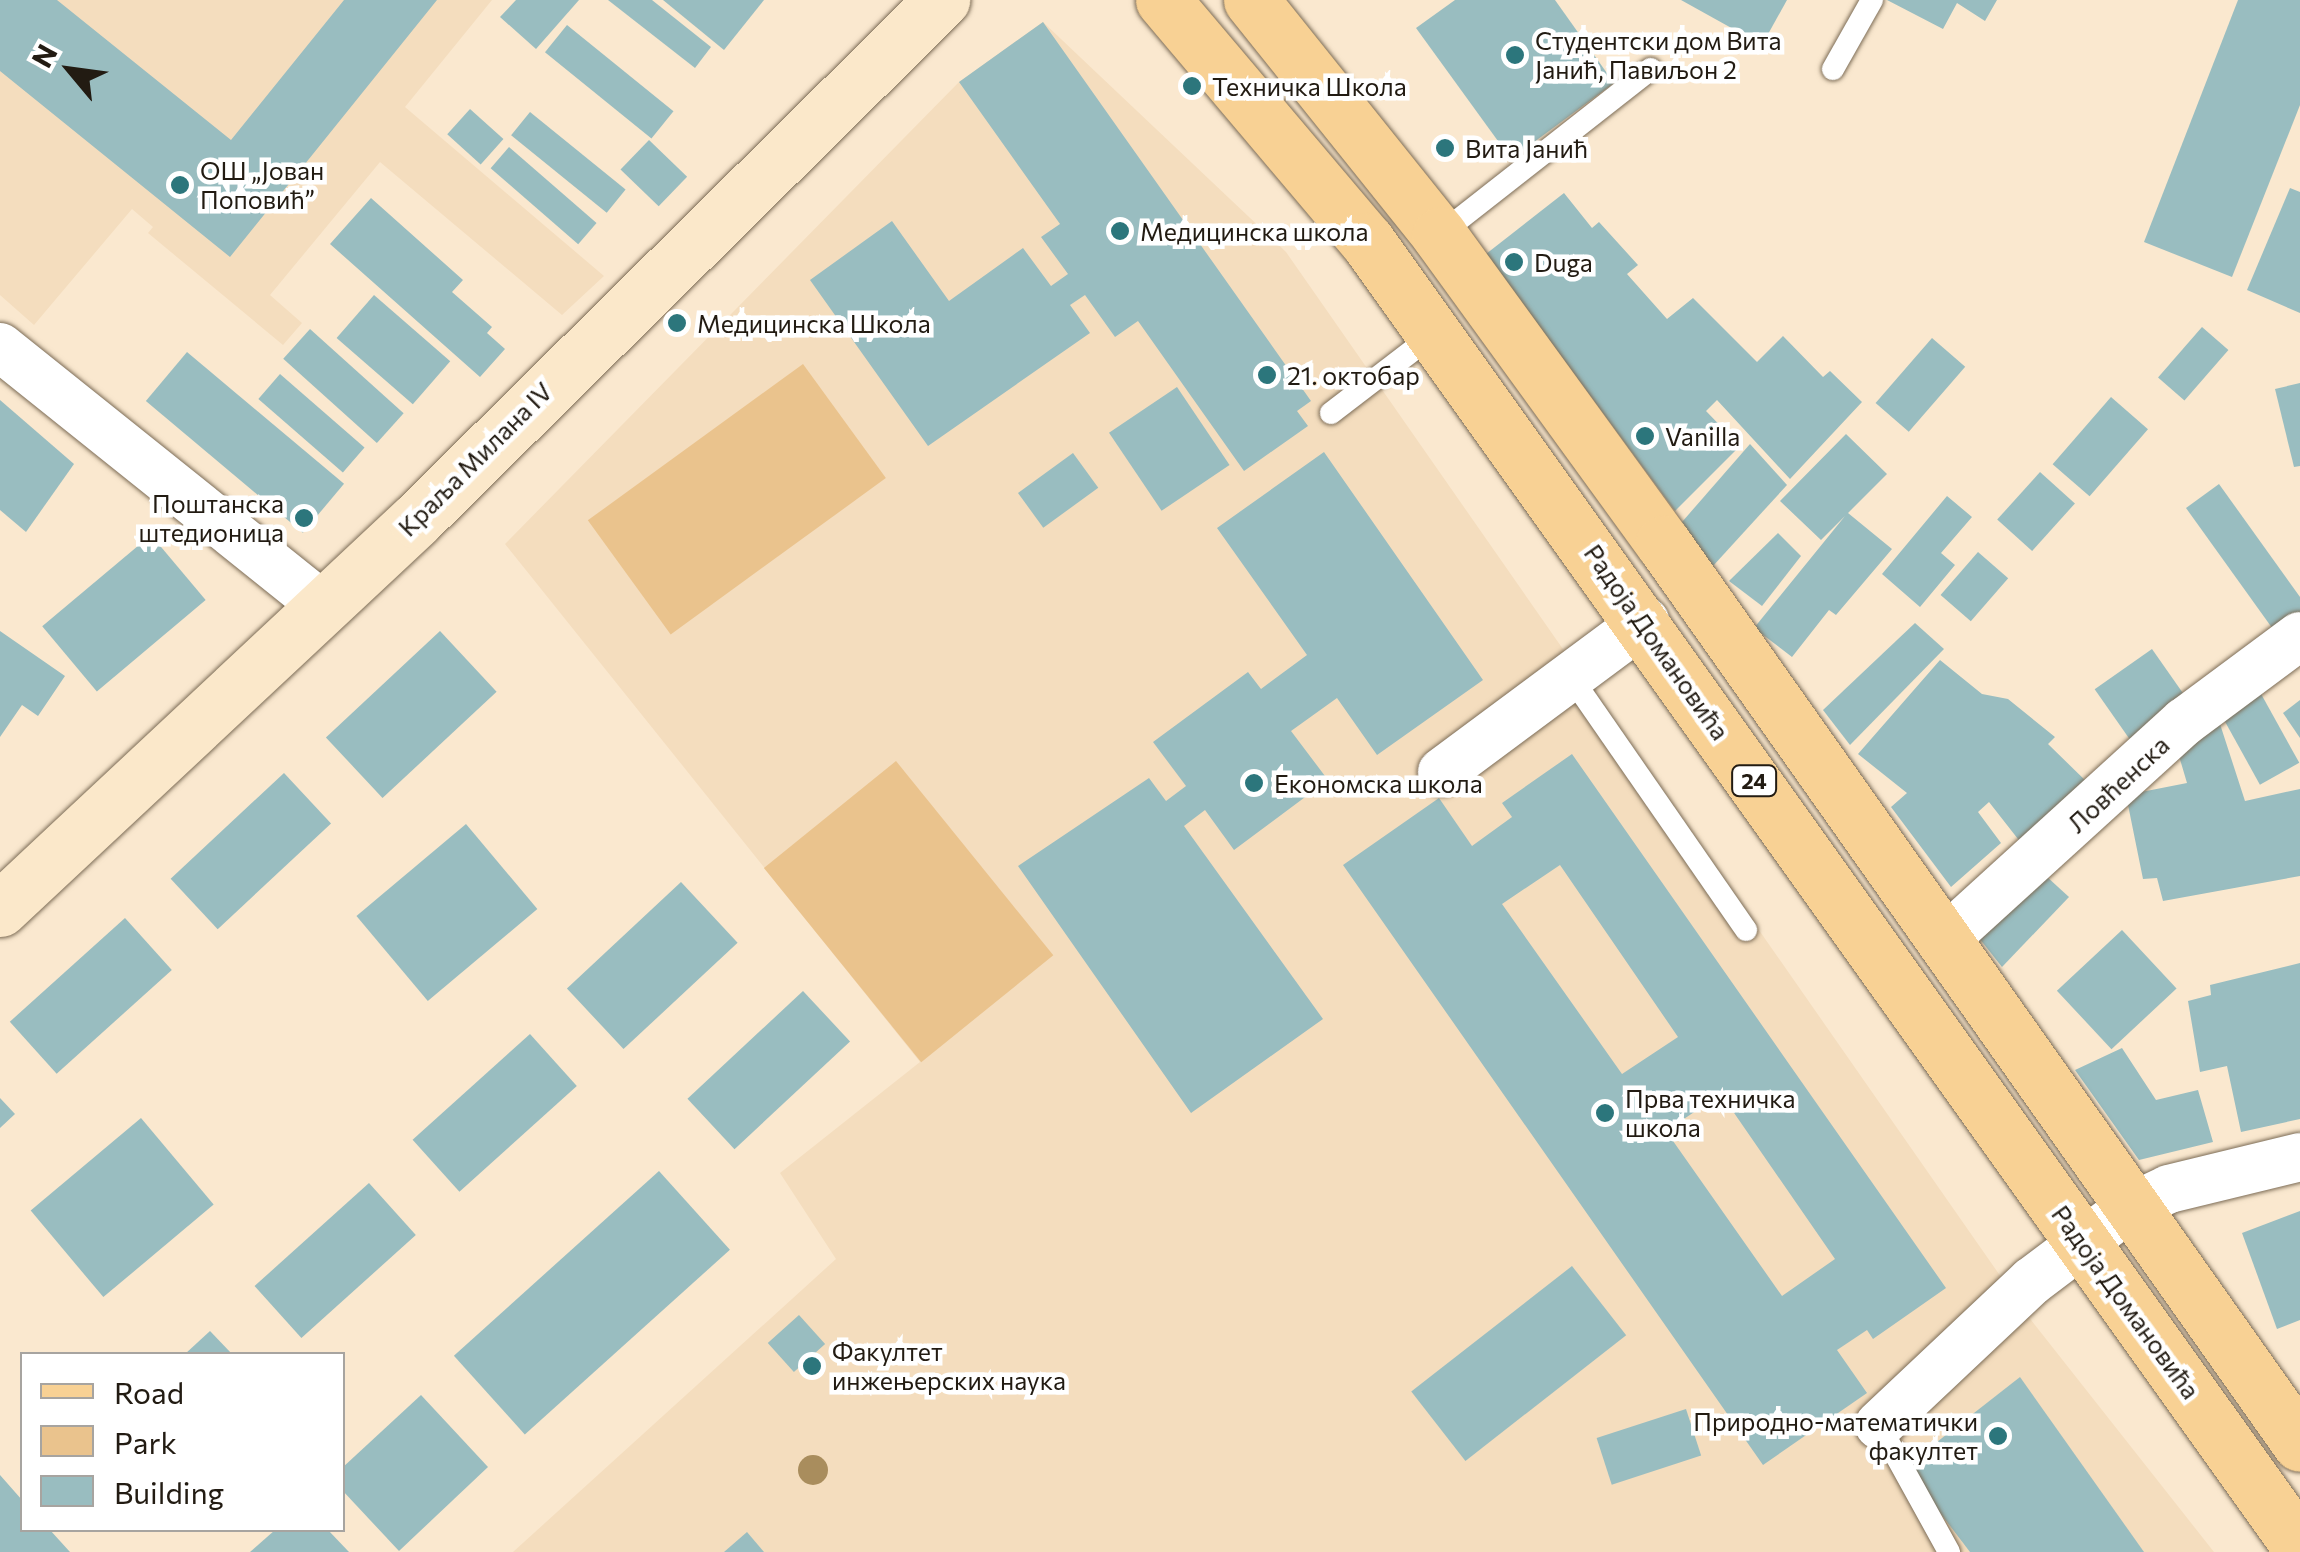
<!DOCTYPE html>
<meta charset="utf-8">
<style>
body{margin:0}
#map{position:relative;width:2300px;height:1552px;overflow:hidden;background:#fae8cf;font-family:Commissioner,sans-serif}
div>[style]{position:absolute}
.built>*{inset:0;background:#f4ddbe}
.green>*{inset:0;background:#eac38d;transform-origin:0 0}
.building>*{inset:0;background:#99bdc0;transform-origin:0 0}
.roads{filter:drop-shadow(0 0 2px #7c6c56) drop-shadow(0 0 2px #7c6c56)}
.service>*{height:22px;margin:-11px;padding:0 11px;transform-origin:11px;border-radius:11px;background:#fff}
.minor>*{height:48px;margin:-24px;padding:0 24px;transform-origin:24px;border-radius:24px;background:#fff}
.secondary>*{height:55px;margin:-27.5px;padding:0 27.5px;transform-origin:27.5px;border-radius:27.5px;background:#fbe8ca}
.primary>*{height:55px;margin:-27.5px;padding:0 27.5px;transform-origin:27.5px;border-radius:27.5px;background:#f8d194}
.trees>*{width:30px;height:30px;margin:-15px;border-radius:50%;background:#a98d5d}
.dots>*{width:28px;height:28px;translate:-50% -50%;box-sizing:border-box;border:5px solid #fff;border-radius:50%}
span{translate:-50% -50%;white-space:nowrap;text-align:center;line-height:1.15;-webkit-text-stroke:9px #fff;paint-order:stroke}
.shield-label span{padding:2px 8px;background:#fff;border:2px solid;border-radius:8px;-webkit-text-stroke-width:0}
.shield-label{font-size:22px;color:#221b12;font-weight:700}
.poi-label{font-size:25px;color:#221b12}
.left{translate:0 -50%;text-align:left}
.right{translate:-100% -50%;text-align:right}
.street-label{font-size:25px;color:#221b12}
.legend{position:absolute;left:20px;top:1352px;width:325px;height:180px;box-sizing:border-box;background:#fff;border:2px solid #a7a4a0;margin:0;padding:12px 18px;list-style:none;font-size:30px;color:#221b12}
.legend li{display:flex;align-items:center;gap:20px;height:50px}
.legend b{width:50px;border:2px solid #a7a4a0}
.north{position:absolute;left:20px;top:20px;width:100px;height:100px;-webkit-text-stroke:8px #fff;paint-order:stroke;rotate:299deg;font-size:28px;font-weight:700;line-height:40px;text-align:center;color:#221b12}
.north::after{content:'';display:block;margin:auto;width:35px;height:45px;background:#221b12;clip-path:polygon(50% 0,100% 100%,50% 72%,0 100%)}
</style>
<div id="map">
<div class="built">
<div style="clip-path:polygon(0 0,492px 0,405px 107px,604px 276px,562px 315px,380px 162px,270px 295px,302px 323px,283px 345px,148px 233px,153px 227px,132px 209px,34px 325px,0 295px)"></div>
<div style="clip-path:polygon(1043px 22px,1286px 252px,2031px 1320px,2214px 1552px,513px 1552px,836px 1259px,780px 1173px,920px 1062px,505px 544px,959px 82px)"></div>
</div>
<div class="green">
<div style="left:803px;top:364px;width:141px;height:266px;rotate:54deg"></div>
<div style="left:896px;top:761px;width:250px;height:170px;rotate:51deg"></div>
</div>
<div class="building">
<div style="clip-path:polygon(0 0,57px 0,231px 140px,344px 0,437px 0,230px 257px,0 71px)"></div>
<div style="clip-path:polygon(516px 0,579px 0,536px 49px,500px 17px)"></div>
<div style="clip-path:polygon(608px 0,652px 0,711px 47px,695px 68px)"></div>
<div style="clip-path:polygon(663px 0,764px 0,724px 50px)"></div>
<div style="clip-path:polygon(1455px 0,1555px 0,1614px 83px,1511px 159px,1416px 28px)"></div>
<div style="clip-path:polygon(1681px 0,1787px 0,1762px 45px)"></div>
<div style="clip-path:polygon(1887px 0,1997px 0,1985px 21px,1957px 3px,1943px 29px)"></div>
<div style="clip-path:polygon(2238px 0,2300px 0,2300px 105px,2232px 277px,2144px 242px)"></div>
<div style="clip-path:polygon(1043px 22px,1311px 401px,1297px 411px,1308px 426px,1244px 471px,1138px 321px,1115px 337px,1085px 295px,1070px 305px,1090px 333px,928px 446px,810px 280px,892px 221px,949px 301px,1023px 248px,1051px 286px,1068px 274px,1041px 237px,1060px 224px,959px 82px)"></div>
<div style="left:567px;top:25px;width:137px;height:35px;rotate:39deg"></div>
<div style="left:470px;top:109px;width:45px;height:34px;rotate:42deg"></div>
<div style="left:530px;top:112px;width:123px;height:30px;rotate:39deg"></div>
<div style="left:649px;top:140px;width:53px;height:41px;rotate:44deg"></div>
<div style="left:509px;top:147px;width:116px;height:28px;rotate:41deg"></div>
<div style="clip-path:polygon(2290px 188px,2300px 192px,2300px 313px,2247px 290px)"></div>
<div style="clip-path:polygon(1564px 193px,1592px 228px,1599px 222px,1638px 265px,1627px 274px,1667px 319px,1693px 298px,1757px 362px,1783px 336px,1823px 377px,1830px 371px,1862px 402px,1790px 479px,1717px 400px,1706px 411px,1740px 446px,1675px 511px,1486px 254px)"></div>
<div style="clip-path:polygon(371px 198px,463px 280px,452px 292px,492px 327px,487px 333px,505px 349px,480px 377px,330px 244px)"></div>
<div style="left:374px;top:295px;width:101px;height:57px;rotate:41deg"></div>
<div style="left:2202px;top:327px;width:35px;height:67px;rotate:41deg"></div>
<div style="left:310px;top:329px;width:126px;height:40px;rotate:42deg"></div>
<div style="left:1932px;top:338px;width:44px;height:86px;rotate:41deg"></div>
<div style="left:187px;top:352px;width:205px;height:64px;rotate:40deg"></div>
<div style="left:280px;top:374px;width:112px;height:33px;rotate:41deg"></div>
<div style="clip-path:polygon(2300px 383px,2300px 466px,2294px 467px,2275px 389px)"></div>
<div style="left:1177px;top:387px;width:94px;height:82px;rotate:56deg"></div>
<div style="left:2111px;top:397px;width:49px;height:89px;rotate:41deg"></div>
<div style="clip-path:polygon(0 400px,74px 464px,26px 532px,0 510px)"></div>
<div style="clip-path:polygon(1846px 434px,1887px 474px,1848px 513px,1892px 549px,1836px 615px,1829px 610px,1792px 657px,1754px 628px,1845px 516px,1821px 540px,1780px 501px)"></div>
<div style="clip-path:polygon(1750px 444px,1787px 485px,1713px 566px,1682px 522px)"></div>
<div style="clip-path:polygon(1324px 452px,1483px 680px,1377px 755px,1337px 698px,1291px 731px,1328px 780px,1234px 850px,1205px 810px,1184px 826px,1323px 1019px,1191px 1113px,1018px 866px,1149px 778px,1166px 801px,1186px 786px,1153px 742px,1248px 672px,1261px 689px,1307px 655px,1217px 528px)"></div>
<div style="left:1073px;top:453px;width:43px;height:68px;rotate:54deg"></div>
<div style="left:2040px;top:472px;width:47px;height:64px;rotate:42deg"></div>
<div style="clip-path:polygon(2219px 484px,2300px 597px,2300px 615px,2275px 632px,2186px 508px)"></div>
<div style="clip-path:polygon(1947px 496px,1972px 517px,1941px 553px,1955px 565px,1920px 607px,1882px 574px)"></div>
<div style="clip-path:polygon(1778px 533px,1801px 556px,1762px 606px,1729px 581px)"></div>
<div style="left:151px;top:535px;width:85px;height:142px;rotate:50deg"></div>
<div style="left:1978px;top:552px;width:40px;height:57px;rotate:41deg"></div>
<div style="clip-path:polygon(1915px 623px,1944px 649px,1850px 745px,1823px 710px)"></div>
<div style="clip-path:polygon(0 631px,65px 676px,38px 716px,22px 705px,0 737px)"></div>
<div style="left:440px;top:631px;width:83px;height:156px;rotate:47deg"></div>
<div style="left:2152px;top:649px;width:66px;height:70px;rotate:55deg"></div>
<div style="clip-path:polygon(1940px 660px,1982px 694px,2008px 699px,2055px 737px,2048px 744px,2091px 786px,2025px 848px,1989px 802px,1978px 812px,2001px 843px,1951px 887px,1891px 807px,1907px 793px,1858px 754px)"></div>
<div style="left:2260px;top:692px;width:81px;height:45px;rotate:61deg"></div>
<div style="clip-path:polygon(2300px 700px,2300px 738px,2283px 713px)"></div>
<div style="clip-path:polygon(2220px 724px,2245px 801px,2300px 789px,2300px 876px,2163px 901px,2157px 878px,2143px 879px,2126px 795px,2187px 783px,2179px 756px)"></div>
<div style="clip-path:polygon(evenodd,1572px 754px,1946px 1288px,1873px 1339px,1867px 1330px,1837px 1350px,1867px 1393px,1763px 1465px,1343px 865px,1439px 798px,1472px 846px,1512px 817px,1502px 803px,1572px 754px,1560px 865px,1678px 1037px,1622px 1074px,1502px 904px,1560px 865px,1572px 754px,1721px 1094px,1835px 1259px,1782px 1296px,1666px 1131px,1721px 1094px)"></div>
<div style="left:284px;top:773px;width:69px;height:155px;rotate:47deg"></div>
<div style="left:466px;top:824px;width:111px;height:143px;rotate:50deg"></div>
<div style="clip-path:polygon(2046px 876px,2069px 897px,2002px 967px,1979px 938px)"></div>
<div style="left:681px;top:882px;width:83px;height:156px;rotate:47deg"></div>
<div style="left:125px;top:918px;width:70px;height:155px;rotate:48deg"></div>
<div style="left:2122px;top:930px;width:80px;height:89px;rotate:47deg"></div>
<div style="clip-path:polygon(2300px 963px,2300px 1119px,2241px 1132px,2227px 1066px,2200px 1072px,2188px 1001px,2211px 995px,2210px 985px)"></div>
<div style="left:803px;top:991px;width:69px;height:158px;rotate:47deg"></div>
<div style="left:530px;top:1034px;width:70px;height:158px;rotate:48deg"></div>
<div style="clip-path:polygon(2122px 1048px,2156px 1100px,2198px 1090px,2213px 1142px,2139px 1160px,2075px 1070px)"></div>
<div style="clip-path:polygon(0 1098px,15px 1114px,0 1128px)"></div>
<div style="left:141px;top:1118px;width:113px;height:144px;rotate:50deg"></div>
<div style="left:659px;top:1171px;width:106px;height:276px;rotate:48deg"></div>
<div style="left:369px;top:1183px;width:70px;height:154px;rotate:48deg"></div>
<div style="clip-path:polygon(2300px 1211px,2300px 1320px,2277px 1329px,2242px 1233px)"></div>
<div style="left:1572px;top:1266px;width:88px;height:204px;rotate:52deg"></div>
<div style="left:799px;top:1315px;width:39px;height:42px;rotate:48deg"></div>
<div style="clip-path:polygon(210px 1331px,232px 1354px,185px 1354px)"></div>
<div style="clip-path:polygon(2020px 1377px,2144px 1552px,1970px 1552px,1905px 1467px)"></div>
<div style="clip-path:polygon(421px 1395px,488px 1467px,399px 1551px,342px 1490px,342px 1468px)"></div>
<div style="left:1686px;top:1409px;width:49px;height:94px;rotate:72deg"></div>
<div style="clip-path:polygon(0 1475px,22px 1500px,22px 1530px,50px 1530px,70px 1552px,0 1552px)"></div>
<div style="clip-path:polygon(275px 1530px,328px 1530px,349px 1552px,250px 1552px)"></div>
<div style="clip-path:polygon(747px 1532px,764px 1552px,724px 1552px)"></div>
</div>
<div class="roads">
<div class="service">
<div style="left:1833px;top:69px;width:79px;rotate:-60.5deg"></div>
<div style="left:1439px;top:235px;width:269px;rotate:-38.1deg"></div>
<div style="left:1331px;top:413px;width:130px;rotate:-37.5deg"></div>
<div style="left:1573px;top:680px;width:304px;rotate:55.3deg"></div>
<div style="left:1879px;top:1425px;width:145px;rotate:61.1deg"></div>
</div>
<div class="minor">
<div style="left:0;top:347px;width:415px;rotate:38.7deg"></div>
<div style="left:1442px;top:772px;width:253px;rotate:-36.6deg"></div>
<div style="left:1943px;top:941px;width:326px;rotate:-42.3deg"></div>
<div style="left:2184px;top:722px;width:144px;rotate:-36.6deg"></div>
<div style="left:1879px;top:1425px;width:210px;rotate:-43.3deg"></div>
<div style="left:2032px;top:1281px;width:121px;rotate:-37deg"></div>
<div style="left:2129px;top:1208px;width:44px;rotate:-25.4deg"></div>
<div style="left:2169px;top:1189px;width:135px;rotate:-13.7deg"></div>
</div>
<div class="secondary">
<div style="left:0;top:909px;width:570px;rotate:-43.08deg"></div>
<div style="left:416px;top:520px;width:740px;rotate:-44.67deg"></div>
</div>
<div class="primary">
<div style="left:1163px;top:0;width:316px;rotate:49.8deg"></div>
<div style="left:1367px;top:241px;width:1605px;rotate:54.46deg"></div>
<div style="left:1251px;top:0;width:301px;rotate:51.3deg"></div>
<div style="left:1439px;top:235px;width:381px;rotate:54deg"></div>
<div style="left:1663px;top:543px;width:1103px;rotate:54.74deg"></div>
</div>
</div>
<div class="trees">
<div style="left:813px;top:1470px"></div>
</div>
<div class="dots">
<div style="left:1515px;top:55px;background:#2c767c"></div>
<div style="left:1192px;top:86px;background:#2c767c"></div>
<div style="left:1445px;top:148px;background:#2c767c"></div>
<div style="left:180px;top:185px;background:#2c767c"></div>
<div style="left:1120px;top:231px;background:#2c767c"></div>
<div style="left:1514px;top:262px;background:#2c767c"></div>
<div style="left:677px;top:323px;background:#2c767c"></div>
<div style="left:1267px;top:375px;background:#2c767c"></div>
<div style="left:1645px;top:436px;background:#2c767c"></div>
<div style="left:304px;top:518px;background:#2c767c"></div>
<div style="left:1254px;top:783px;background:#2c767c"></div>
<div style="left:1605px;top:1113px;background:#2c767c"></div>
<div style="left:812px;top:1366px;background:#2c767c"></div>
<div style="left:1998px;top:1436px;background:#2c767c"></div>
</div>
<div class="shield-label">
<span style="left:1754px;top:781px">24</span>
</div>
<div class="poi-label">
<span class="left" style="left:1535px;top:55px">Студентски дом Вита<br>Јанић, Павиљон 2</span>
<span class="left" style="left:1212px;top:86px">Техничка Школа</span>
<span class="left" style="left:1465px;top:148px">Вита Јанић</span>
<span class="left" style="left:200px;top:185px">ОШ „Јован<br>Поповић”</span>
<span class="left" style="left:1140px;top:231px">Медицинска школа</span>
<span class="left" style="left:1534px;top:262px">Duga</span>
<span class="left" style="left:697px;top:323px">Медицинска Школа</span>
<span class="left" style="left:1287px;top:375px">21. октобар</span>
<span class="left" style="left:1665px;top:436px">Vanilla</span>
<span class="right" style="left:284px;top:518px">Поштанска<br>штедионица</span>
<span class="left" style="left:1274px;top:783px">Економска школа</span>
<span class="left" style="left:1625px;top:1113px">Прва техничка<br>школа</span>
<span class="left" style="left:832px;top:1366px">Факултет<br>инжењерских наука</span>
<span class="right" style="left:1978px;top:1436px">Природно-математички<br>факултет</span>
</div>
<div class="street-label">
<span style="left:475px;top:459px;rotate:-45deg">Краља Милана IV</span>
<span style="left:1657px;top:642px;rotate:55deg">Радоја Домановића</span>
<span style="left:2118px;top:784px;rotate:-43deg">Ловћенска</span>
<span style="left:2126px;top:1302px;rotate:54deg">Радоја Домановића</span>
</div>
<ul class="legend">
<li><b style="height:12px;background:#f8d194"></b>Road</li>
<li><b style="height:28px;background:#eac38d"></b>Park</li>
<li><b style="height:28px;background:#99bdc0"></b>Building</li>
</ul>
<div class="north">N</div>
</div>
